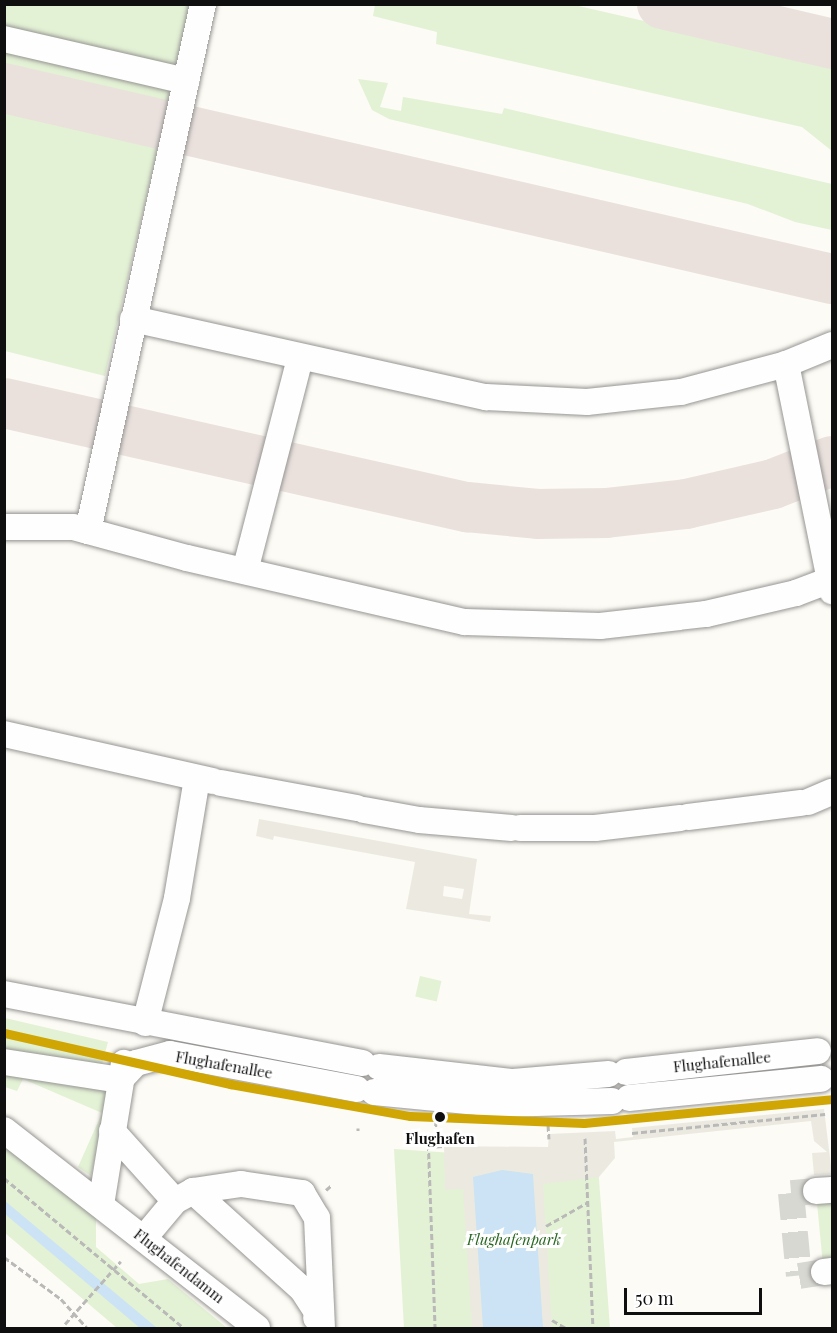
<!DOCTYPE html>
<style>
body{margin:0}
#map{position:relative;width:837px;height:1333px;overflow:hidden;background:#fcfbf5;font-family:"Playfair Display",serif}
div>[style]{position:absolute}
.green>*{inset:0;background:#e3f1d5;transform-origin:0 0}
.plaza>*{inset:0;background:#eceae0}
.water>*{inset:0;background:#cce2f5}
.taxiway>*{height:50px;margin:-25px;padding:0 25px;transform-origin:25px;border-radius:25px;background:#eae1dd}
.minor-tunnel>*{height:26px;margin-top:-13px;transform-origin:0;background:repeating-linear-gradient(90deg,#d8d8d2 0 26px,transparent 0 39px)}
.path>*{height:3px;margin-top:-1.5px;transform-origin:0;background:repeating-linear-gradient(90deg,#b9b9b8 0 6px,transparent 0 9px)}
.roads{filter:drop-shadow(0 0 2px #969593) drop-shadow(0 0 2px #969593)}
.minor>*{height:26px;margin:-13px;padding:0 13px;transform-origin:13px;border-radius:13px;background:#fffefe}
.tram-1>*{height:9px;margin:-4.5px;padding:0 4.5px;transform-origin:4.5px;border-radius:4.5px;background:#cfa603}
.dots>*{width:16px;height:16px;translate:-50% -50%;box-sizing:border-box;border:3px solid #fff;border-radius:50%}
span{translate:-50% -50%;white-space:nowrap;text-align:center;line-height:1.15;-webkit-text-stroke:6px #fff;paint-order:stroke}
.street-label{font-size:15px;color:#0f0f0f}
.stop-label{font-size:15px;color:#0f0f0f;font-weight:700}
.park-label{font-size:15px;color:#276720;font-style:italic}
.frame{position:absolute;inset:0;border:6px solid #0f0f0f;pointer-events:none}
.scale{position:absolute;left:624px;top:1288px;width:138px;height:27px;box-sizing:border-box;border:3px solid #0f0f0f;border-top:0;padding-left:8px;font-size:18px;line-height:21px;white-space:nowrap;color:#0f0f0f;-webkit-text-stroke:4px #fff;paint-order:stroke}
</style>
<div id="map">
<div class="green">
<div style="clip-path:polygon(5px 5px,191px 5px,105px 376px,5px 351px)"></div>
<div style="clip-path:polygon(375px 5px,574px 5px,832px 64px,832px 151px,802px 127px,436px 44px,437px 32px,373px 16px)"></div>
<div style="clip-path:polygon(358px 79px,388px 83px,380px 107px,401px 111px,403px 97px,502px 114px,504px 108px,832px 184px,832px 230px,795px 222px,748px 204px,389px 119px,372px 110px)"></div>
<div style="left:420px;top:976px;width:22px;height:21px;rotate:13deg"></div>
<div style="clip-path:polygon(5px 1018px,108px 1042px,100px 1071px,5px 1052px)"></div>
<div style="clip-path:polygon(5px 1072px,69px 1086px,108px 1087px,108px 1102px,91px 1176px,78px 1167px,102px 1113px,23px 1079px,17px 1091px,5px 1087px)"></div>
<div style="clip-path:polygon(4px 1142px,96px 1218px,96px 1247px,139px 1284px,168px 1279px,227px 1328px,117px 1328px,5px 1233px)"></div>
<div style="clip-path:polygon(394px 1149px,453px 1153px,597px 1152px,610px 1328px,404px 1328px)"></div>
<div style="clip-path:polygon(832px 1199px,832px 1264px,823px 1265px,817px 1203px)"></div>
</div>
<div class="plaza">
<div style="clip-path:polygon(evenodd,259px 819px,477px 859px,469px 914px,491px 916px,490px 922px,406px 909px,415px 862px,274px 836px,273px 840px,256px 836px,259px 819px,444px 886px,464px 889px,462px 899px,443px 896px,444px 886px)"></div>
<div style="clip-path:polygon(824px 1109px,832px 1174px,814px 1175px,812px 1153px,827px 1152px,814px 1141px,811px 1121px,614px 1142px,615px 1158px,599px 1177px,543px 1184px,552px 1328px,543px 1328px,533px 1174px,502px 1170px,473px 1177px,483px 1328px,472px 1328px,463px 1189px,445px 1190px,444px 1146px,548px 1147px,549px 1134px,615px 1131px,616px 1139px,633px 1137px,632px 1128px)"></div>
</div>
<div class="water">
<div style="clip-path:polygon(502px 1170px,533px 1174px,543px 1328px,483px 1328px,473px 1177px)"></div>
<div style="clip-path:polygon(4px 1201px,5px 1201px,157px 1328px,140px 1328px,5px 1214px)"></div>
</div>
<div class="taxiway">
<div style="left:662px;top:4px;width:175px;rotate:13.2deg"></div>
<div style="left:4px;top:88px;width:850px;rotate:12.99deg"></div>
<div style="left:4px;top:403px;width:475px;rotate:12.7deg"></div>
<div style="left:467px;top:507px;width:71px;rotate:5.6deg"></div>
<div style="left:538px;top:514px;width:68px;rotate:-0.8deg"></div>
<div style="left:606px;top:513px;width:81px;rotate:-6.4deg"></div>
<div style="left:686px;top:504px;width:89px;rotate:-12.9deg"></div>
<div style="left:773px;top:484px;width:63px;rotate:-21.3deg"></div>
</div>
<div class="minor-tunnel">
<div style="left:816px;top:1191px;width:25px;rotate:175deg"></div>
<div style="left:791px;top:1193px;width:83px;rotate:84.5deg"></div>
<div style="left:799px;top:1276px;width:25px;rotate:-9deg"></div>
</div>
<div class="path">
<div style="left:548px;top:1125px;width:14px;rotate:86deg"></div>
<div style="left:358px;top:1131px;width:3px;rotate:-90deg"></div>
<div style="left:632px;top:1133px;width:194px;rotate:-5.6deg"></div>
<div style="left:428px;top:1135px;width:193px;rotate:87.9deg"></div>
<div style="left:435px;top:1135px;width:16px;rotate:-86deg"></div>
<div style="left:585px;top:1138px;width:190px;rotate:87.6deg"></div>
<div style="left:427px;top:1147px;width:17px;rotate:-3deg"></div>
<div style="left:4px;top:1178px;width:234px;rotate:39.8deg"></div>
<div style="left:326px;top:1190px;width:9px;rotate:-41deg"></div>
<div style="left:546px;top:1226px;width:48px;rotate:-29.7deg"></div>
<div style="left:4px;top:1257px;width:71px;rotate:36.4deg"></div>
<div style="left:61px;top:1299px;width:39px;rotate:48deg"></div>
<div style="left:552px;top:1320px;width:16px;rotate:30deg"></div>
<div style="left:65px;top:1324px;width:84px;rotate:-48.4deg"></div>
</div>
<div class="roads">
<div class="minor">
<div style="left:4px;top:39px;width:187px;rotate:13deg"></div>
<div style="left:133px;top:319px;width:362px;rotate:12.5deg"></div>
<div style="left:486px;top:397px;width:101px;rotate:2.8deg"></div>
<div style="left:587px;top:402px;width:95px;rotate:-6.1deg"></div>
<div style="left:681px;top:392px;width:109px;rotate:-14.9deg"></div>
<div style="left:786px;top:364px;width:50px;rotate:-22.4deg"></div>
<div style="left:786px;top:364px;width:232px;rotate:78.5deg"></div>
<div style="left:4px;top:527px;width:69px"></div>
<div style="left:73px;top:527px;width:118px;rotate:15.2deg"></div>
<div style="left:187px;top:558px;width:285px;rotate:13deg"></div>
<div style="left:465px;top:622px;width:135px;rotate:1.7deg"></div>
<div style="left:600px;top:626px;width:107px;rotate:-6.5deg"></div>
<div style="left:706px;top:614px;width:92px;rotate:-13.1deg"></div>
<div style="left:796px;top:593px;width:39px;rotate:-21deg"></div>
<div style="left:88px;top:531px;width:539px;rotate:-77.69deg"></div>
<div style="left:245px;top:571px;width:220px;rotate:-75.5deg"></div>
<div style="left:4px;top:734px;width:214px;rotate:12.7deg"></div>
<div style="left:221px;top:783px;width:138px;rotate:10.4deg"></div>
<div style="left:808px;top:802px;width:26px;rotate:-23deg"></div>
<div style="left:364px;top:810px;width:56px;rotate:10.3deg"></div>
<div style="left:419px;top:820px;width:93px;rotate:4.9deg"></div>
<div style="left:688px;top:817px;width:114px;rotate:-7.1deg"></div>
<div style="left:520px;top:828px;width:75px"></div>
<div style="left:595px;top:828px;width:86px;rotate:-6.7deg"></div>
<div style="left:4px;top:994px;width:365px;rotate:10.9deg"></div>
<div style="left:145px;top:1023px;width:129px;rotate:-75.6deg"></div>
<div style="left:177px;top:898px;width:121px;rotate:-80.5deg"></div>
<div style="left:4px;top:1062px;width:117px;rotate:8.8deg"></div>
<div style="left:379px;top:1067px;width:135px;rotate:6.4deg"></div>
<div style="left:513px;top:1082px;width:96px;rotate:-4.8deg"></div>
<div style="left:626px;top:1072px;width:193px;rotate:-6.2deg"></div>
<div style="left:120px;top:1080px;width:23px;rotate:-47deg"></div>
<div style="left:136px;top:1063px;width:35px;rotate:-15deg"></div>
<div style="left:170px;top:1054px;width:190px;rotate:10.6deg"></div>
<div style="left:374px;top:1092px;width:125px;rotate:5.5deg"></div>
<div style="left:498px;top:1104px;width:114px;rotate:-1.5deg"></div>
<div style="left:629px;top:1098px;width:193px;rotate:-5.7deg"></div>
<div style="left:4px;top:1130px;width:321px;rotate:38deg"></div>
<div style="left:112px;top:1131px;width:94px;rotate:48deg"></div>
<div style="left:193px;top:1191px;width:147px;rotate:42deg"></div>
<div style="left:302px;top:1289px;width:31px;rotate:57deg"></div>
<div style="left:319px;top:1315px;width:4px;rotate:135deg"></div>
<div style="left:816px;top:1191px;width:16px;rotate:-4deg"></div>
<div style="left:101px;top:1205px;width:144px;rotate:-80.8deg"></div>
<div style="left:144px;top:1238px;width:48px;rotate:-50deg"></div>
<div style="left:175px;top:1201px;width:21px;rotate:-29deg"></div>
<div style="left:193px;top:1191px;width:49px;rotate:-8.3deg"></div>
<div style="left:241px;top:1184px;width:62px;rotate:8.4deg"></div>
<div style="left:302px;top:1193px;width:29px;rotate:59deg"></div>
<div style="left:317px;top:1218px;width:110px;rotate:87.4deg"></div>
<div style="left:824px;top:1272px;width:8px;rotate:-7deg"></div>
</div>
</div>
<div class="tram-1">
<div style="left:4px;top:1033px;width:232px;rotate:12.7deg"></div>
<div style="left:230px;top:1084px;width:183px;rotate:10.1deg"></div>
<div style="left:410px;top:1116px;width:174px;rotate:2.3deg"></div>
<div style="left:584px;top:1123px;width:249px;rotate:-5.5deg"></div>
</div>
<div class="dots">
<div style="left:440px;top:1117px;background:#0f0f0f"></div>
</div>
<div class="street-label">
<span style="left:722px;top:1062px;rotate:-6deg">Flughafenallee</span>
<span style="left:224px;top:1065px;rotate:10deg">Flughafenallee</span>
<span style="left:179px;top:1266px;rotate:38deg">Flughafendamm</span>
</div>
<div class="stop-label">
<span style="left:440px;top:1139px">Flughafen</span>
</div>
<div class="park-label">
<span style="left:514px;top:1240px">Flughafenpark</span>
</div>
<div class="frame"></div>
<div class="scale">50 m</div>
</div>
